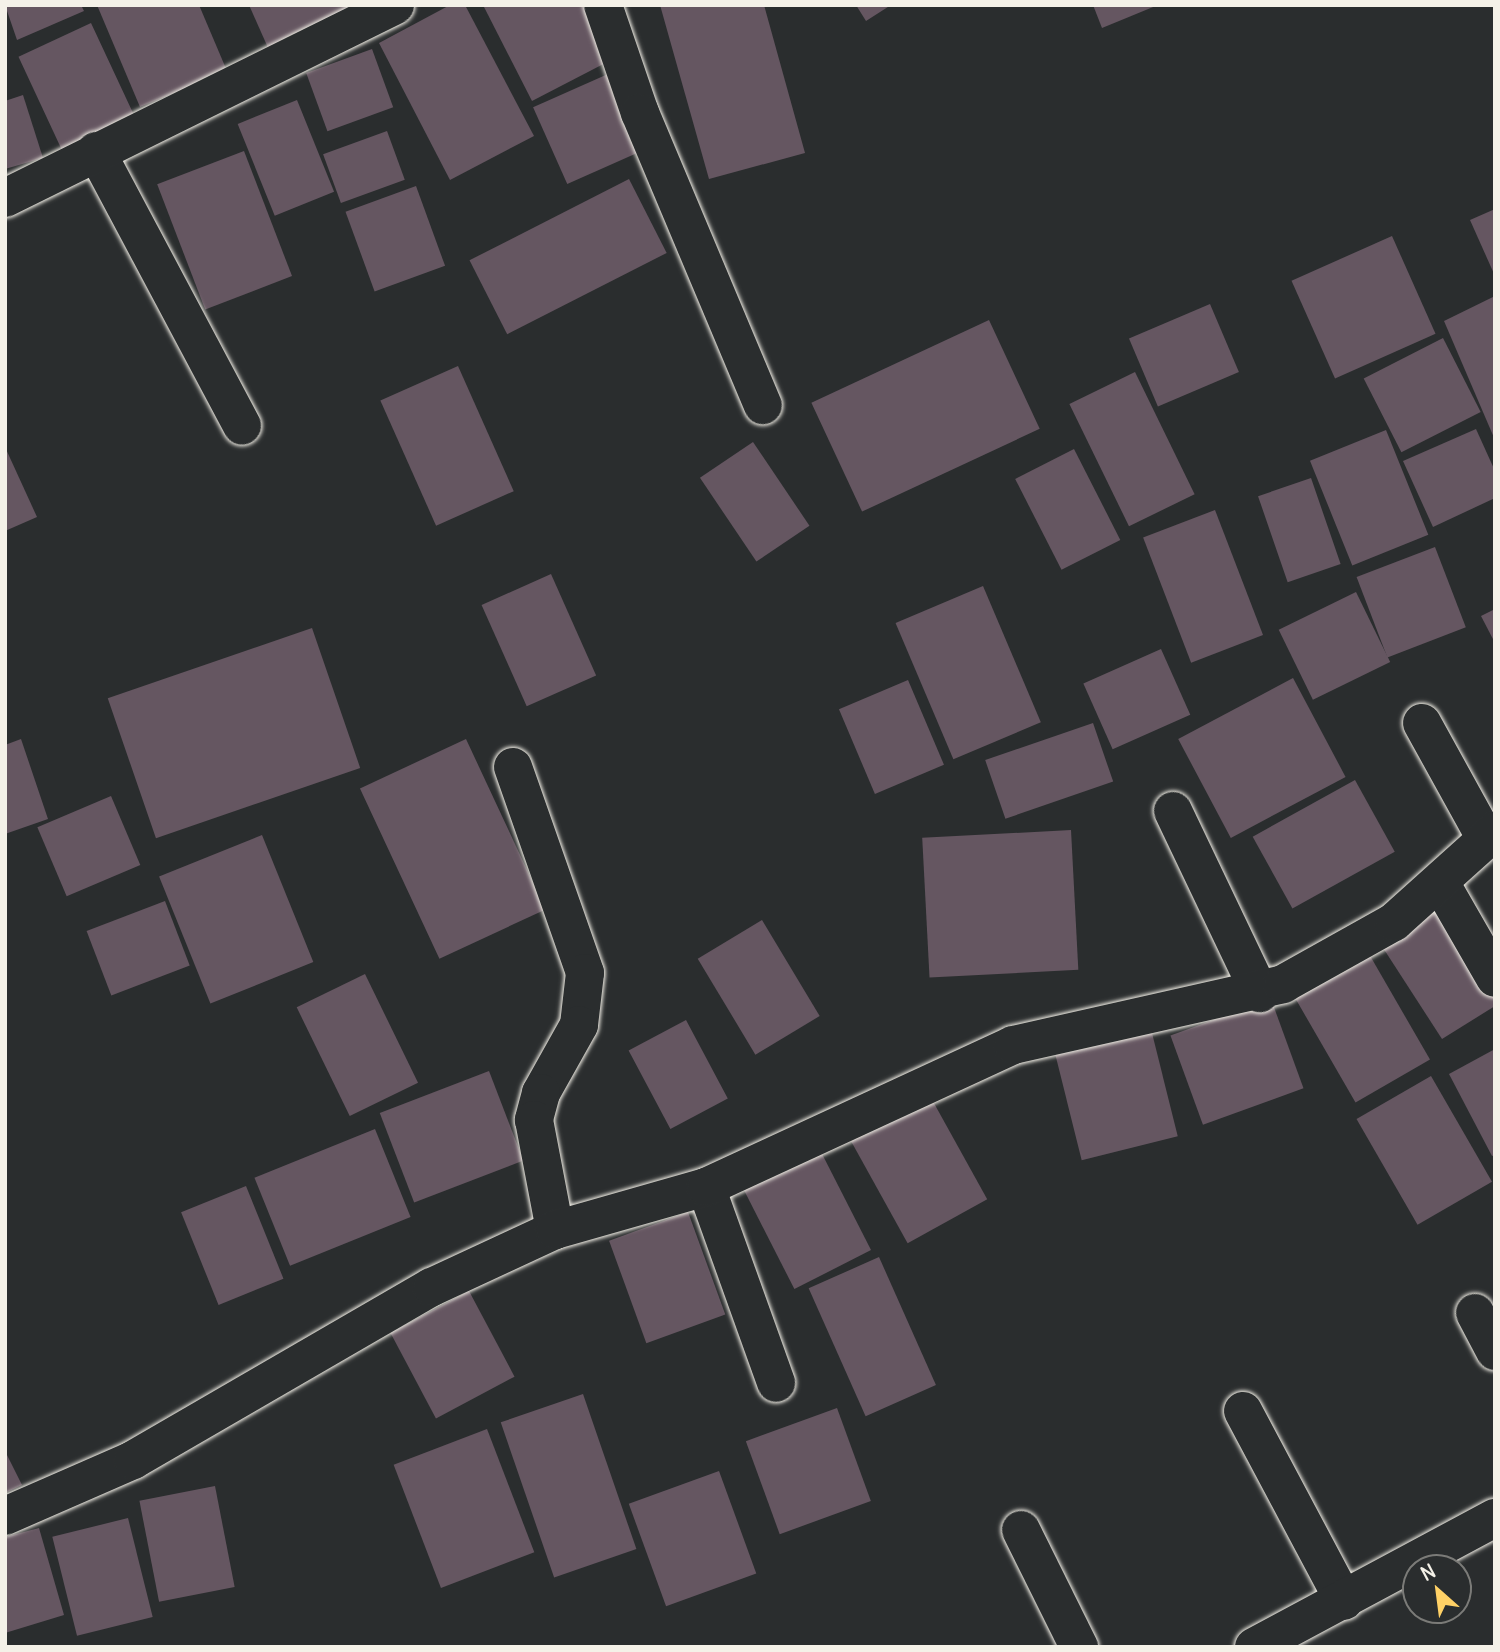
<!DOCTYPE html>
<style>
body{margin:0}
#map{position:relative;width:1500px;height:1652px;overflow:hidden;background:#2a2d2e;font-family:Delius,sans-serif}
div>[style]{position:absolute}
.building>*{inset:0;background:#655661;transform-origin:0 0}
.roads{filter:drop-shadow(0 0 2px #f4f1e8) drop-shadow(0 0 2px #f4f1e8)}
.minor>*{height:38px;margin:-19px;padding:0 19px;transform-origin:19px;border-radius:19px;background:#2a2d2e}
span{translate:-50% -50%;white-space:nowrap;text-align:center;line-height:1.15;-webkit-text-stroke:6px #2a2d2e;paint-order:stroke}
.frame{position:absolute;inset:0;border:7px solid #f4f1e8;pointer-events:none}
.north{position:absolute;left:1402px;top:1554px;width:70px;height:70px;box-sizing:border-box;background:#2a2d2e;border:2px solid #7b7b78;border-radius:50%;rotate:332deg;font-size:19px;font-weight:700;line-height:28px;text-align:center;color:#f4f1e8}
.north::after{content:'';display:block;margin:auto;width:24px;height:32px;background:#ffd166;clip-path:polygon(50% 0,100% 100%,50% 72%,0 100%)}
</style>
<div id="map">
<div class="building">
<div style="clip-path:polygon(5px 5px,81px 5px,84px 11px,17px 40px)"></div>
<div style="clip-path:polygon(97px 5px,199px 5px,227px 71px,140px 107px)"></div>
<div style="clip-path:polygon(249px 5px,359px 5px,273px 59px)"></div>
<div style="clip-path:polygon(450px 5px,465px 5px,534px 136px,450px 180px,379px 43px)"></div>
<div style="clip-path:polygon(483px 5px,588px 5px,615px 58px,532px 101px)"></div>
<div style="clip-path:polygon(660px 5px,764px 5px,805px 153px,709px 179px)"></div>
<div style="clip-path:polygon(856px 5px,891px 5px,866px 21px)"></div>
<div style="clip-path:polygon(1093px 5px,1158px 5px,1102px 28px)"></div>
<div style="left:91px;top:23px;width:106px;height:80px;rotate:65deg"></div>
<div style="left:372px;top:49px;width:62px;height:70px;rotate:70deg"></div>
<div style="left:608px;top:74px;width:84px;height:82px;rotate:66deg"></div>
<div style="clip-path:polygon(23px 95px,43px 158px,5px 169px,5px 101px)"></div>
<div style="left:297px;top:100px;width:99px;height:64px;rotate:68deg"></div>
<div style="left:387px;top:131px;width:52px;height:68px;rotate:70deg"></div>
<div style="left:244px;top:151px;width:134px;height:93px;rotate:69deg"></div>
<div style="left:629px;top:179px;width:83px;height:179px;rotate:63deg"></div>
<div style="left:416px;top:186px;width:85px;height:75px;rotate:70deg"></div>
<div style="clip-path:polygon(1495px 209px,1495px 276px,1470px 220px)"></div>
<div style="left:1392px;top:236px;width:107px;height:110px;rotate:66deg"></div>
<div style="clip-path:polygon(1495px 296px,1495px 440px,1444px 321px)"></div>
<div style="left:1210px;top:304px;width:74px;height:88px;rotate:67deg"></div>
<div style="left:989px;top:320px;width:120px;height:196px;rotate:65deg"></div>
<div style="left:1443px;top:338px;width:83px;height:89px;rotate:63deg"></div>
<div style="left:458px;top:366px;width:137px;height:85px;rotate:66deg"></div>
<div style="left:1135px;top:372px;width:136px;height:73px;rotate:64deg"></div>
<div style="clip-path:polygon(1476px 429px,1495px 471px,1495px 498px,1433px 527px,1403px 461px)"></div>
<div style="left:1386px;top:430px;width:113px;height:82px;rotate:68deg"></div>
<div style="left:753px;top:442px;width:101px;height:64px;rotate:56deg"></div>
<div style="clip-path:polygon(5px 447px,37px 517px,5px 531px)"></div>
<div style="left:1074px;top:449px;width:102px;height:66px;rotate:63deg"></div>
<div style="left:1311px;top:478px;width:91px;height:56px;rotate:71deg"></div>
<div style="left:1215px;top:510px;width:134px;height:77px;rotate:69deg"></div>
<div style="left:1435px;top:547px;width:86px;height:84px;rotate:69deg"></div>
<div style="left:551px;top:574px;width:111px;height:76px;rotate:66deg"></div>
<div style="left:983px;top:586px;width:148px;height:95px;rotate:67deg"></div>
<div style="left:1356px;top:592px;width:78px;height:86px;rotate:64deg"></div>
<div style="clip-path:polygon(1495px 609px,1495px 643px,1481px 616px)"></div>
<div style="left:312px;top:628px;width:148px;height:216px;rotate:71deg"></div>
<div style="left:1161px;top:649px;width:72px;height:85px;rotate:66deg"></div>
<div style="left:1293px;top:678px;width:112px;height:130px;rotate:62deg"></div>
<div style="left:908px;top:680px;width:92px;height:75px;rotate:67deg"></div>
<div style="left:1093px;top:723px;width:62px;height:114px;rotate:71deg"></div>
<div style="clip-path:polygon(21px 739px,48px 819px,5px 834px,5px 745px)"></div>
<div style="left:466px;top:739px;width:188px;height:117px;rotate:65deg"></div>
<div style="left:1355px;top:780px;width:82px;height:117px;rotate:61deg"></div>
<div style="left:111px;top:796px;width:75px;height:80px;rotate:67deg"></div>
<div style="left:1071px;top:830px;width:140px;height:149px;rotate:87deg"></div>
<div style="left:262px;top:835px;width:137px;height:111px;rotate:68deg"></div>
<div style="clip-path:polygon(1438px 898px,1495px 988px,1495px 1006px,1442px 1039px,1376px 937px)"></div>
<div style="left:165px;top:901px;width:69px;height:84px;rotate:69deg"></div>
<div style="left:762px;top:920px;width:112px;height:75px;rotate:59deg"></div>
<div style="left:1365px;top:947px;width:130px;height:86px;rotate:60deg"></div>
<div style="left:365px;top:974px;width:121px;height:76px;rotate:64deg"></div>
<div style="left:1271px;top:999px;width:95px;height:107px;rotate:70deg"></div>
<div style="left:1148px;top:1017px;width:123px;height:99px;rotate:76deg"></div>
<div style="left:686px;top:1020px;width:89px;height:65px;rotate:62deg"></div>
<div style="clip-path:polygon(1495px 1049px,1495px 1155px,1492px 1156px,1449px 1074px)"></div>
<div style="left:489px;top:1071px;width:96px;height:117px;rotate:69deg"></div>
<div style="left:1431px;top:1076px;width:122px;height:86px;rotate:60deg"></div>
<div style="left:930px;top:1096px;width:118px;height:91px;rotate:61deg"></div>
<div style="left:375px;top:1129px;width:95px;height:130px;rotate:68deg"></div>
<div style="left:817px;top:1144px;width:119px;height:86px;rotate:63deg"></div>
<div style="left:246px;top:1186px;width:100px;height:70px;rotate:68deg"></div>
<div style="left:688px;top:1212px;width:109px;height:84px;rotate:70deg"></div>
<div style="left:879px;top:1257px;width:140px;height:77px;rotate:66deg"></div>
<div style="left:469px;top:1291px;width:97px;height:89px;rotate:62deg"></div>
<div style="left:583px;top:1394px;width:164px;height:87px;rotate:71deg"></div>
<div style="left:837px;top:1408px;width:99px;height:97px;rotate:70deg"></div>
<div style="left:487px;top:1429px;width:132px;height:100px;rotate:69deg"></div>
<div style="clip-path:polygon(5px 1451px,22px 1485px,5px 1493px)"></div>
<div style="left:719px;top:1471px;width:109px;height:96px;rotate:70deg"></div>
<div style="left:215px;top:1486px;width:103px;height:77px;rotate:79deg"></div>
<div style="left:128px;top:1518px;width:102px;height:78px;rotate:76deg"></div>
<div style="clip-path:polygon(39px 1528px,64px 1615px,5px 1633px,5px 1537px)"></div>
</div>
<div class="roads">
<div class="minor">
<div style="left:603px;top:5px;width:114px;rotate:71.1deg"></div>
<div style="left:640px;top:113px;width:317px;rotate:67.2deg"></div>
<div style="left:96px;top:151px;width:311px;rotate:62deg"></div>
<div style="left:5px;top:198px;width:435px;rotate:-26.3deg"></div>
<div style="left:1422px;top:723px;width:130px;rotate:61.1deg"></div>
<div style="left:513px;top:767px;width:218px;rotate:70.7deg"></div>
<div style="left:585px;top:973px;width:52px;rotate:96.6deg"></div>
<div style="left:579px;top:1025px;width:78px;rotate:119.2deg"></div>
<div style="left:541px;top:1093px;width:28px;rotate:105deg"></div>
<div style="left:534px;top:1120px;width:112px;rotate:79.2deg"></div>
<div style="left:1173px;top:811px;width:202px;rotate:64.5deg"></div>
<div style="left:1441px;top:884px;width:108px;rotate:60.1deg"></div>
<div style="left:706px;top:1187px;width:208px;rotate:70.3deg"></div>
<div style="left:1475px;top:1313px;width:43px;rotate:62.2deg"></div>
<div style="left:1243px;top:1411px;width:215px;rotate:62deg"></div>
<div style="left:5px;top:1516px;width:140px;rotate:-23.6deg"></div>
<div style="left:133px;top:1460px;width:345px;rotate:-30.1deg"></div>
<div style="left:432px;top:1287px;width:136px;rotate:-24.9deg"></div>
<div style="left:555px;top:1230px;width:157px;rotate:-15.9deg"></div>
<div style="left:706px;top:1187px;width:338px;rotate:-24.8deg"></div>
<div style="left:1013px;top:1045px;width:277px;rotate:-12.7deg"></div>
<div style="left:1283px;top:984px;width:127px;rotate:-29.2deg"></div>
<div style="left:1394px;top:922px;width:136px;rotate:-42deg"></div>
<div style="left:1021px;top:1530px;width:131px;rotate:63.6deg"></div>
<div style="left:1254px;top:1647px;width:273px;rotate:-28.2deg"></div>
</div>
</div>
<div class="frame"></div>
<div class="north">N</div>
</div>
